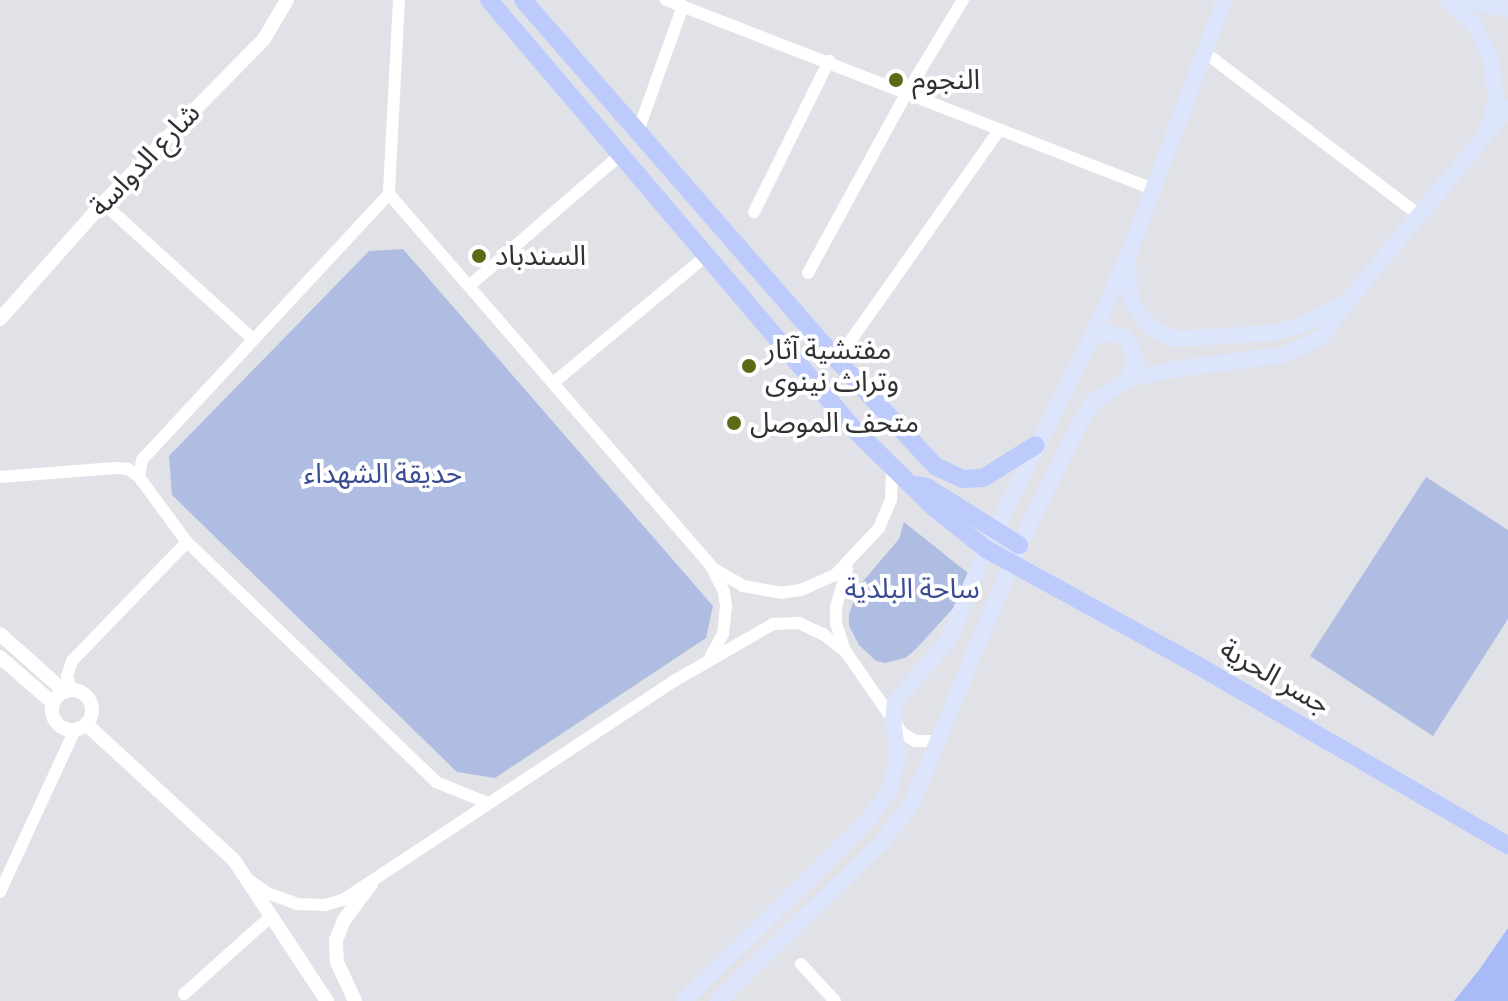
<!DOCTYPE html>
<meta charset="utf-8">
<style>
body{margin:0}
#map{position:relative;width:1508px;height:1001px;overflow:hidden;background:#e0e2e8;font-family:Signika,"Noto Sans Arabic",sans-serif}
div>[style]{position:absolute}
.green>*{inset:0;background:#b0bde3}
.water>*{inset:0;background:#a8bbf7}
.minor>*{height:12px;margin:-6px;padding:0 6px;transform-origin:6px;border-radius:6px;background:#fff}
.tertiary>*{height:14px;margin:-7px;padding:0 7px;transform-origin:7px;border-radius:7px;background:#fff}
.tertiary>.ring{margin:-7px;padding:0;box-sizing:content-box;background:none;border:14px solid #fff;border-radius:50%}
.secondary>*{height:16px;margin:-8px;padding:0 8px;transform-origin:8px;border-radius:8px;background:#dde5fd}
.primary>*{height:18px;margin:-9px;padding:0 9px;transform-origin:9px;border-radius:9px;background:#bccbfb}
.dots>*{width:22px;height:22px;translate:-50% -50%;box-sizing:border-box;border:4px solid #fff;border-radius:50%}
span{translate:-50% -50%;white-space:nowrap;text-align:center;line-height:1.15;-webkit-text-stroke:8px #fff;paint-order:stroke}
.poi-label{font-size:28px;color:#303133}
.left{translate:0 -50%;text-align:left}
.street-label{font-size:28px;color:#303133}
.park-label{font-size:28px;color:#3a4c92}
</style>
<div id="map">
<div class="green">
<div style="clip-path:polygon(403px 249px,713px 606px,706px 638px,495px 778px,457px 772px,172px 495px,169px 456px,369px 251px)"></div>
<div style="clip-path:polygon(1426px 477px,1508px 530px,1508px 619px,1433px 736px,1310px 656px)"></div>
<div style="clip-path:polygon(904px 522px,978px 581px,915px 650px,905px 658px,885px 663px,876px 661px,859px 645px,849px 626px,849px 614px,859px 586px,899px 539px)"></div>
</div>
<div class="water">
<div style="clip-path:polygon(1508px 928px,1508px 1001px,1454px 1001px,1479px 970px)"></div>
</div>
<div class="minor">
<div style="left:399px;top:0;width:194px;rotate:93deg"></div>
<div style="left:389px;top:194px;width:363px;rotate:132.9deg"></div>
<div style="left:142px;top:460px;width:17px;rotate:100deg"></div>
<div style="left:139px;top:477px;width:81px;rotate:53.6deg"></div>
<div style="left:187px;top:542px;width:346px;rotate:43.9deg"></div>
<div style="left:436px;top:782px;width:56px;rotate:22deg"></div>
<div style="left:666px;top:0;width:522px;rotate:21.21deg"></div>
<div style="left:1203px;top:51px;width:271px;rotate:37.2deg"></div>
<div style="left:638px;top:131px;width:133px;rotate:-70.2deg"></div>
<div style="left:389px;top:194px;width:492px;rotate:49.1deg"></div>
<div style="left:711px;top:566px;width:29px;rotate:63deg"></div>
<div style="left:724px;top:592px;width:14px;rotate:82deg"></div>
<div style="left:726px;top:606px;width:28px;rotate:96deg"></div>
<div style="left:723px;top:634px;width:25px;rotate:119deg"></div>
<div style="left:103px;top:203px;width:202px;rotate:42.2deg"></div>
<div style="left:754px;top:212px;width:169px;rotate:-63.6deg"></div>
<div style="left:808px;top:273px;width:204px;rotate:-61.3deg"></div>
<div style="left:906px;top:94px;width:110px;rotate:-58.8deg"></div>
<div style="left:469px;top:286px;width:200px;rotate:-40.9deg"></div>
<div style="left:837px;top:360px;width:279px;rotate:-54.8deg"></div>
<div style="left:553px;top:383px;width:199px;rotate:-39.7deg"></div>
<div style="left:0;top:477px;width:115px;rotate:-4.5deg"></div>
<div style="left:115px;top:468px;width:13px;rotate:4deg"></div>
<div style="left:128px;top:469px;width:14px;rotate:36deg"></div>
<div style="left:714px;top:569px;width:34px;rotate:30deg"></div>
<div style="left:743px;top:586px;width:39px;rotate:10deg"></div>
<div style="left:781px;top:593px;width:20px;rotate:-9deg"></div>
<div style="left:801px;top:590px;width:37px;rotate:-24deg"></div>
<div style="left:835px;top:575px;width:64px;rotate:-46.9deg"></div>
<div style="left:879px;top:528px;width:30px;rotate:-67deg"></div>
<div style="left:891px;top:500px;width:31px;rotate:-88deg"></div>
<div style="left:845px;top:651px;width:29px;rotate:-108deg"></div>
<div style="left:836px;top:623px;width:16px;rotate:-90deg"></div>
<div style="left:836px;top:607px;width:40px;rotate:-74deg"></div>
<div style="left:71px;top:691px;width:16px;rotate:-105deg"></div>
<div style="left:67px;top:676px;width:16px;rotate:-72deg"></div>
<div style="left:72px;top:661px;width:165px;rotate:-46deg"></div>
<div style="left:252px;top:882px;width:19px;rotate:36deg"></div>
<div style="left:267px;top:893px;width:32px;rotate:20deg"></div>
<div style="left:297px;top:904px;width:28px;rotate:2deg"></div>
<div style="left:325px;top:905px;width:19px;rotate:-16deg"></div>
<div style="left:343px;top:900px;width:397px;rotate:-33.5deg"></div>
<div style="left:674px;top:681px;width:114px;rotate:-29.9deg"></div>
<div style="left:773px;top:624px;width:26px;rotate:-2deg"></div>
<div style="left:799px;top:623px;width:26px;rotate:25deg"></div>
<div style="left:823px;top:634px;width:29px;rotate:38deg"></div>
<div style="left:846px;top:652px;width:98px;rotate:55.3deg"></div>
<div style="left:902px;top:733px;width:15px;rotate:32deg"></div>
<div style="left:915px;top:741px;width:23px"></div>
<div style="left:0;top:892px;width:179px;rotate:-65.2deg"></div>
<div style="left:801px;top:964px;width:50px;rotate:47.4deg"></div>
<div style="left:184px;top:994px;width:115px;rotate:-41.8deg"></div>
</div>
<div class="tertiary">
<div style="left:0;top:319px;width:155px;rotate:-48.4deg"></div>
<div style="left:103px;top:203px;width:230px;rotate:-45.5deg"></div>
<div style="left:264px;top:39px;width:45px;rotate:-59.5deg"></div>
<div style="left:0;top:634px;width:87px;rotate:41.7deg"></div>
<div style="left:0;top:657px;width:70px;rotate:41deg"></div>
<div class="ring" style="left:52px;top:690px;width:26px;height:26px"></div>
<div style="left:86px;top:724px;width:201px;rotate:42.6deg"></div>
<div style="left:234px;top:860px;width:169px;rotate:56.6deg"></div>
<div style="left:355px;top:1001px;width:43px;rotate:-114.8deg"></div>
<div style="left:337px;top:962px;width:22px;rotate:-93deg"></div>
<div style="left:336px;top:940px;width:22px;rotate:-68deg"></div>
<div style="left:344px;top:920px;width:45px;rotate:-53.1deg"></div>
</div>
<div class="secondary">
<div style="left:1448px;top:0;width:35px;rotate:43deg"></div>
<div style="left:1474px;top:24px;width:39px;rotate:64deg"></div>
<div style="left:1491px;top:59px;width:39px;rotate:83deg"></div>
<div style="left:1496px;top:98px;width:30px;rotate:104deg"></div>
<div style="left:1457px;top:0;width:52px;rotate:10deg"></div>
<div style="left:1128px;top:260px;width:35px;rotate:87deg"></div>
<div style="left:1130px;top:295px;width:14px;rotate:69deg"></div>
<div style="left:1135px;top:308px;width:26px;rotate:51deg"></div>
<div style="left:1151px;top:328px;width:26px;rotate:25deg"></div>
<div style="left:1175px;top:339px;width:98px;rotate:-3.5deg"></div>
<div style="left:1273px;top:333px;width:30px;rotate:-15deg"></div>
<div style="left:1302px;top:325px;width:49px;rotate:-26.6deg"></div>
<div style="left:1091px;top:339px;width:18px;rotate:-22deg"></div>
<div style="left:1108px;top:332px;width:18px;rotate:19deg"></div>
<div style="left:1125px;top:338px;width:9px;rotate:49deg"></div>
<div style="left:1131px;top:345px;width:19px;rotate:74deg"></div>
<div style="left:1136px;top:363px;width:18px;rotate:117deg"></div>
<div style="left:684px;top:1001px;width:260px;rotate:-44.5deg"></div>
<div style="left:869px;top:819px;width:36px;rotate:-54deg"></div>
<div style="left:890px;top:790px;width:35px;rotate:-77deg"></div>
<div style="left:898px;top:756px;width:36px;rotate:-98deg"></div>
<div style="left:893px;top:720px;width:18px;rotate:-84deg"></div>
<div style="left:895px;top:702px;width:83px;rotate:-49.4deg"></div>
<div style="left:949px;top:639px;width:97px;rotate:-67.7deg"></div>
<div style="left:986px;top:549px;width:235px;rotate:-63.4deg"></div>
<div style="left:1091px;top:339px;width:91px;rotate:-66deg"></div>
<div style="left:1128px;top:256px;width:273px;rotate:-69.4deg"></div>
<div style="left:718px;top:1001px;width:226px;rotate:-44.1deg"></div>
<div style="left:880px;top:844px;width:50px;rotate:-51.5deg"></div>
<div style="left:911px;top:805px;width:282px;rotate:-67.4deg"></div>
<div style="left:1019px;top:545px;width:135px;rotate:-63.6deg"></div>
<div style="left:1079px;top:424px;width:27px;rotate:-57deg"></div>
<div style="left:1094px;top:401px;width:40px;rotate:-32.9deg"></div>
<div style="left:1128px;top:379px;width:42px;rotate:-12.4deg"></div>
<div style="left:1169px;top:370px;width:115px;rotate:-7.5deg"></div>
<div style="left:1283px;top:355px;width:42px;rotate:-24.1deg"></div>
<div style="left:1321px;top:338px;width:43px;rotate:-54.5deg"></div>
<div style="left:1346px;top:303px;width:254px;rotate:-50.3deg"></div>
</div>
<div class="primary">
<div style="left:489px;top:0;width:563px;rotate:49.61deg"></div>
<div style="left:854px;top:429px;width:111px;rotate:44.6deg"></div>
<div style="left:933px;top:507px;width:68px;rotate:38.4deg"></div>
<div style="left:986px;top:549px;width:241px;rotate:28.8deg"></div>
<div style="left:1197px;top:665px;width:359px;rotate:30.1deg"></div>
<div style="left:523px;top:0;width:478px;rotate:48.9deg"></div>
<div style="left:837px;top:360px;width:144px;rotate:47.2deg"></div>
<div style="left:935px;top:466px;width:31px;rotate:25deg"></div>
<div style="left:963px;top:479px;width:20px;rotate:-3deg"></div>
<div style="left:983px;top:478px;width:62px;rotate:-31.9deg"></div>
<div style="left:910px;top:484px;width:17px;rotate:10deg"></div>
<div style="left:927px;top:487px;width:109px;rotate:32.2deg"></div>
</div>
<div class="dots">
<div style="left:896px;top:80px;background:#5a6a15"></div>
<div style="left:479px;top:256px;background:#5a6a15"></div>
<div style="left:749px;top:366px;background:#5a6a15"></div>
<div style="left:734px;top:423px;background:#5a6a15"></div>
</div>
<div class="poi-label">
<span class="left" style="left:912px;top:80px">النجوم</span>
<span class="left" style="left:495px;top:256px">السندباد</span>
<span class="left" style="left:765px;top:366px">مفتشية آثار<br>وتراث نينوى</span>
<span class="left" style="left:750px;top:423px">متحف الموصل</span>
</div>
<div class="street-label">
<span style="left:145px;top:160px;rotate:-46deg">شارع الدواسة</span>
<span style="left:1275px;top:677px;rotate:30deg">جسر الحرية</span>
</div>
<div class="park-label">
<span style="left:383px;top:474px">حديقة الشهداء</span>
<span style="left:912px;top:589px">ساحة البلدية</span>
</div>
</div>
